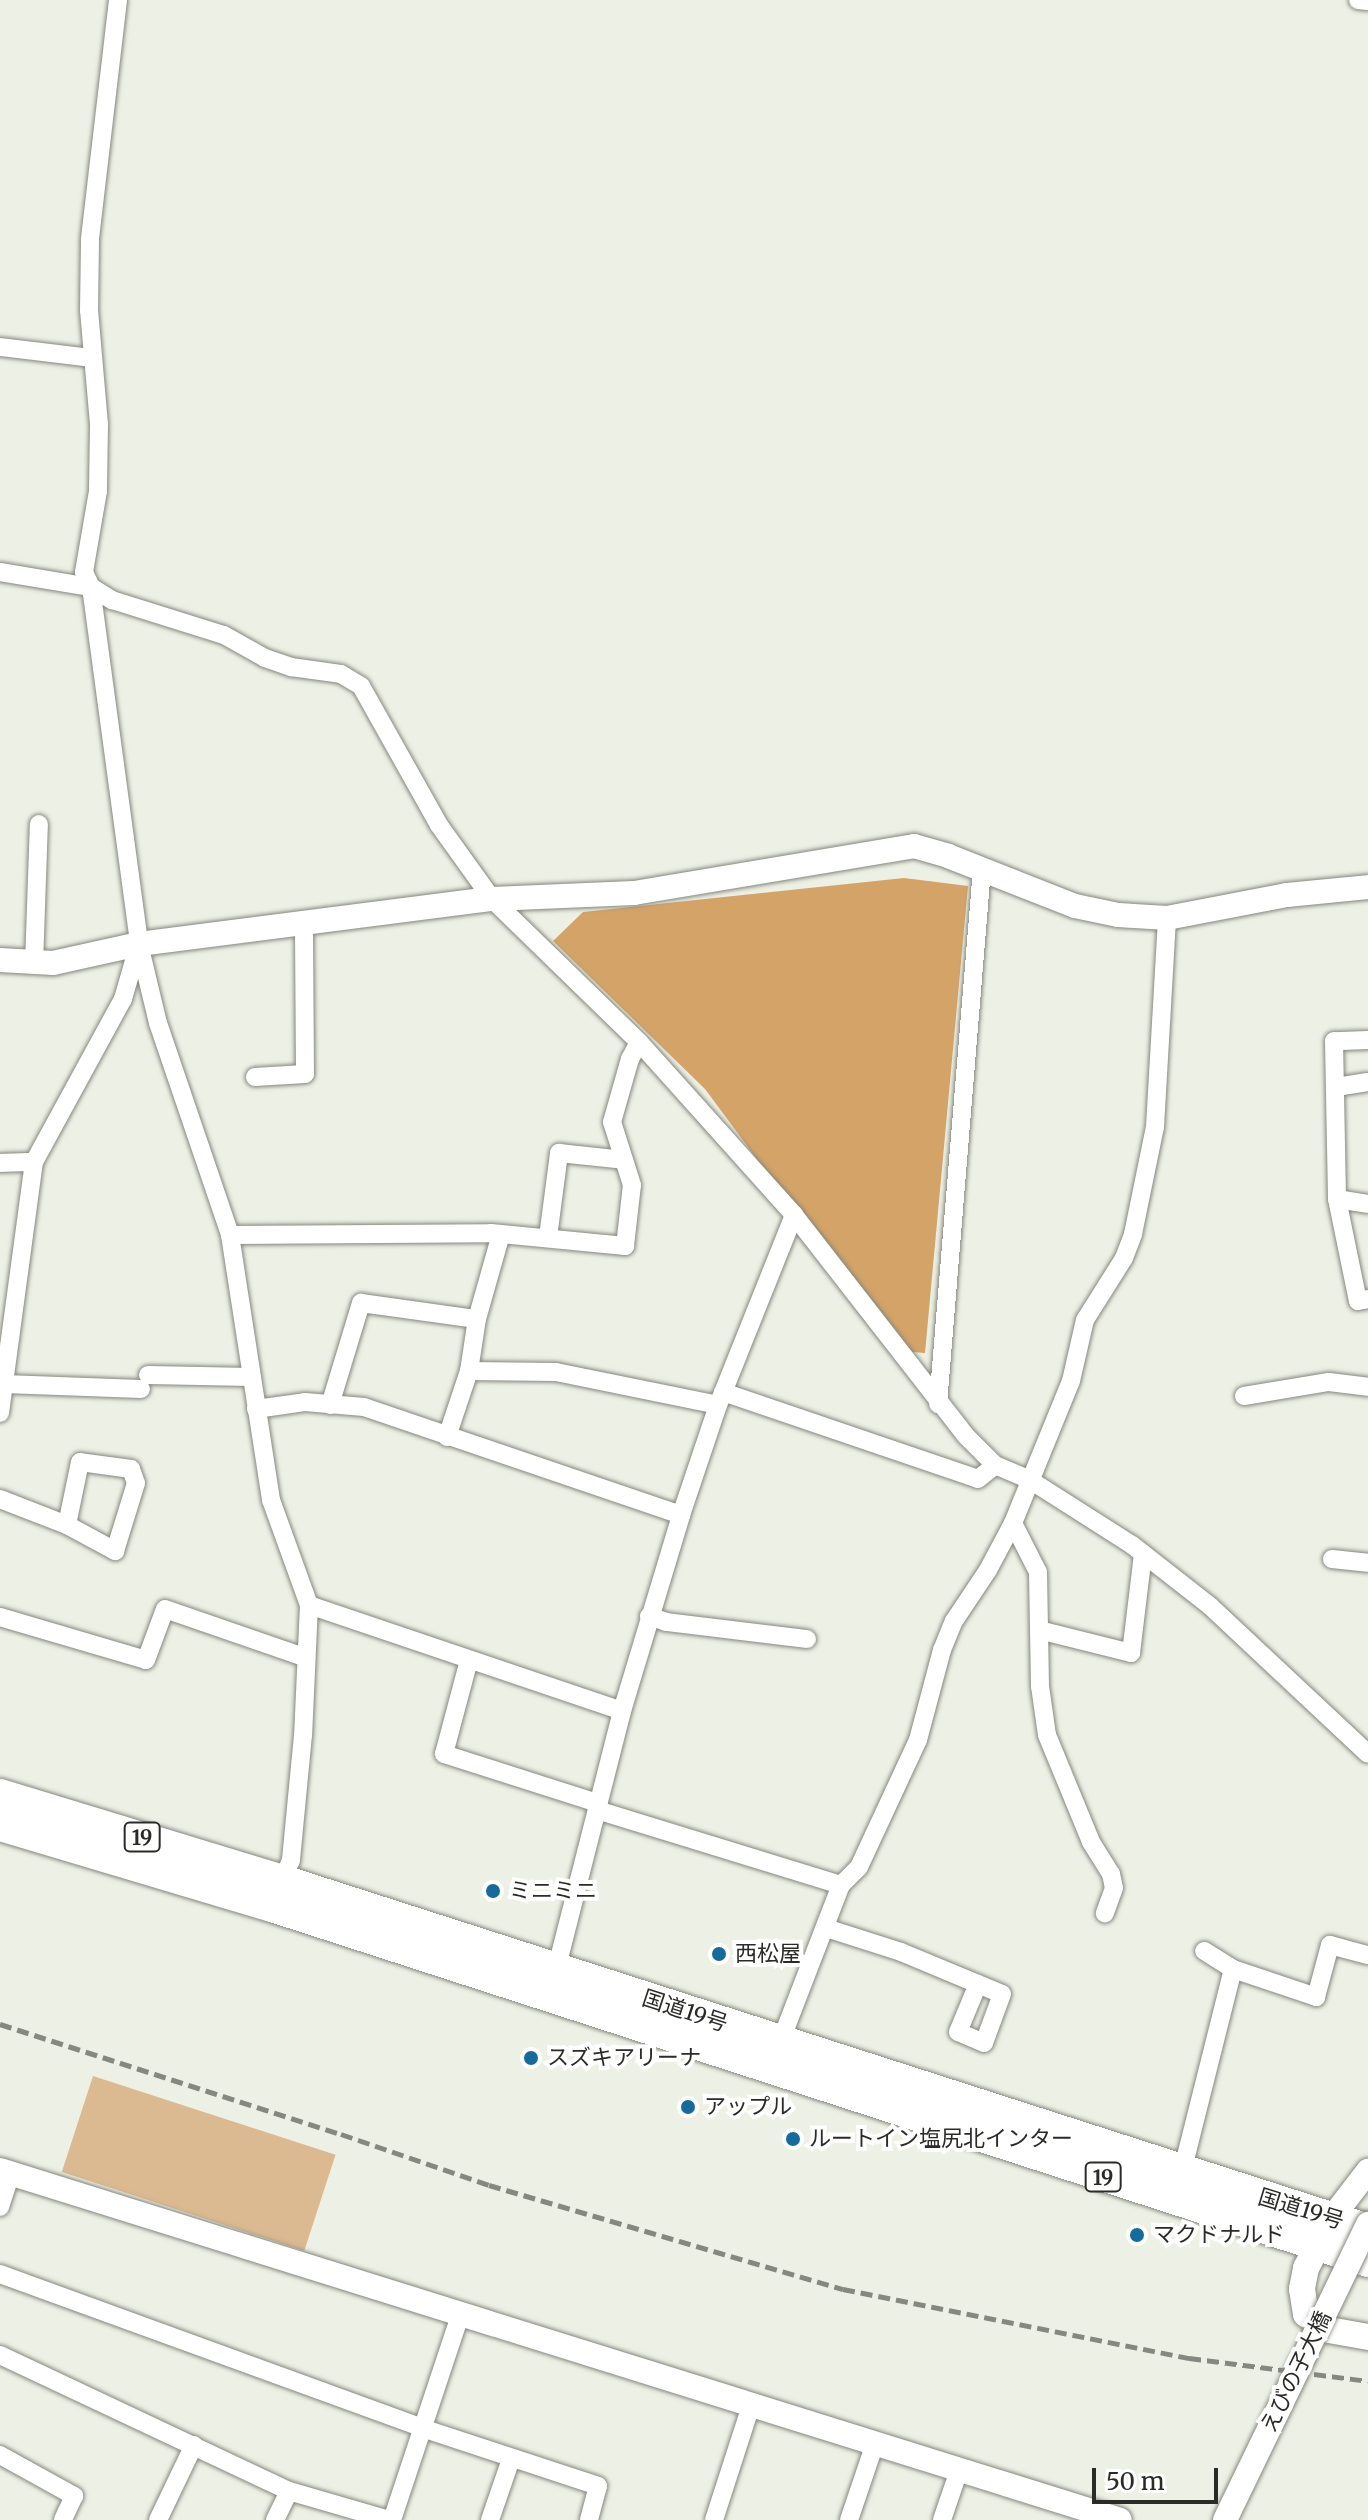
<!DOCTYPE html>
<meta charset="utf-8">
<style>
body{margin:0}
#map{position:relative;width:1368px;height:2520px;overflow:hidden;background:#edf0e5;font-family:Merriweather,"Noto Sans JP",serif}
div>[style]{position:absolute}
.green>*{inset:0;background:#dbb991;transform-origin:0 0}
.forest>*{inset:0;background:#d4a368}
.roads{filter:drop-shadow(0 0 2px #84877d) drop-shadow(0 0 2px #84877d)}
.minor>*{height:18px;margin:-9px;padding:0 9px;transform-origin:9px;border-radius:9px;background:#fff}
.tertiary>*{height:24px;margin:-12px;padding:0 12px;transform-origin:12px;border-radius:12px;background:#fff}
.secondary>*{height:26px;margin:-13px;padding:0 13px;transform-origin:13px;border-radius:13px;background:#fff}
.trunk>*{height:32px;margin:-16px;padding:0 16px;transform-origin:16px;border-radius:16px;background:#fff}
.rail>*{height:5px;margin-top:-2.5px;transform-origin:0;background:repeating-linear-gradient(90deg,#858780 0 12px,transparent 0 18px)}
.bridges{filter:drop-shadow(0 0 2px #84877d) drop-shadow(0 0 2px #84877d)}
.tertiary-bridge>*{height:24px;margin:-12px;padding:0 12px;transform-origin:12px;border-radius:12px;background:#fff}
.dots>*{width:22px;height:22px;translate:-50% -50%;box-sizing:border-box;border:4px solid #fff;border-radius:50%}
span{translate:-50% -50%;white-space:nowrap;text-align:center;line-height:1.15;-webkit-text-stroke:8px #fff;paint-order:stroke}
.shield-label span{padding:2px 6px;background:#fff;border:2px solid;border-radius:6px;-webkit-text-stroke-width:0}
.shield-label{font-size:20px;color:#2a2b27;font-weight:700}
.poi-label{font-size:22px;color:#2a2b27}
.left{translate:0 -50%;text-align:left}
.street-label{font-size:22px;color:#2a2b27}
.scale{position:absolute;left:1092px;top:2468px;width:126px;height:36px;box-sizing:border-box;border:4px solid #2a2b27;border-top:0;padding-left:10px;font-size:24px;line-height:28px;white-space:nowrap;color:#2a2b27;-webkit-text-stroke:6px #fff;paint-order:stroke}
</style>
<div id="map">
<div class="green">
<div style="left:93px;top:2076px;width:255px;height:101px;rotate:18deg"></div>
</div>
<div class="forest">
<div style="clip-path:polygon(904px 878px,968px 886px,925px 1353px,899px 1351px,705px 1089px,553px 941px,583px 912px)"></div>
</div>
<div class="roads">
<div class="minor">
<div style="left:118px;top:0;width:242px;rotate:96.7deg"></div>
<div style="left:90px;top:240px;width:70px;rotate:90.8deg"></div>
<div style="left:89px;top:310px;width:115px;rotate:85deg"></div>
<div style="left:99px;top:425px;width:66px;rotate:90.9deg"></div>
<div style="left:98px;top:491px;width:82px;rotate:99.8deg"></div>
<div style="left:84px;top:572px;width:17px;rotate:65deg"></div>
<div style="left:91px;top:587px;width:360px;rotate:82.3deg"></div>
<div style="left:139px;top:944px;width:81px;rotate:76.5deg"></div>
<div style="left:158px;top:1023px;width:224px;rotate:71.2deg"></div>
<div style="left:230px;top:1235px;width:268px;rotate:81.2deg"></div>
<div style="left:271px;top:1500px;width:112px;rotate:70.1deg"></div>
<div style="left:309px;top:1605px;width:130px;rotate:92.6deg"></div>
<div style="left:303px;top:1735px;width:126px;rotate:95.5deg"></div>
<div style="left:291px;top:1860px;width:28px;rotate:113deg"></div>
<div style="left:1358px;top:0;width:10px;rotate:6deg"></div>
<div style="left:0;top:347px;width:93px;rotate:6.8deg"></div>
<div style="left:0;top:572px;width:92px;rotate:9.4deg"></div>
<div style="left:91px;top:587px;width:25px;rotate:32deg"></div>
<div style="left:112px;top:600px;width:117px;rotate:17.4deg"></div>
<div style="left:224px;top:635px;width:47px;rotate:29.3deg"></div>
<div style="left:265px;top:658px;width:28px;rotate:19deg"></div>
<div style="left:291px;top:667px;width:50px;rotate:8deg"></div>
<div style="left:341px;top:674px;width:23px;rotate:31deg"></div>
<div style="left:361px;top:686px;width:159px;rotate:60.7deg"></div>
<div style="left:439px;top:825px;width:91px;rotate:54.4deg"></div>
<div style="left:492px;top:899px;width:205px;rotate:44.2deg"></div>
<div style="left:639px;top:1042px;width:232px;rotate:48.1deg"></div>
<div style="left:794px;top:1215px;width:279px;rotate:52.1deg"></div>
<div style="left:965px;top:1435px;width:42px;rotate:45deg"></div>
<div style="left:995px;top:1465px;width:38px;rotate:23deg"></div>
<div style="left:1030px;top:1480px;width:121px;rotate:32.5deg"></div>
<div style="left:1132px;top:1545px;width:99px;rotate:38deg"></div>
<div style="left:1210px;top:1606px;width:216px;rotate:43.1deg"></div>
<div style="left:34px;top:964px;width:140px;rotate:-88deg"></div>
<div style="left:1368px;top:1040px;width:34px;rotate:178deg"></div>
<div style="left:1334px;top:1041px;width:158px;rotate:88.9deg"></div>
<div style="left:1337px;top:1199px;width:104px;rotate:78.4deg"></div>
<div style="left:1358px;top:1301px;width:10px;rotate:-11deg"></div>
<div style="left:255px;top:1077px;width:50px;rotate:-3.4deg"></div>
<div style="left:305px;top:1074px;width:152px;rotate:-90.4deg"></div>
<div style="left:1336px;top:1087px;width:32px;rotate:-9deg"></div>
<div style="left:0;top:1163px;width:34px;rotate:-2deg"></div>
<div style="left:1337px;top:1199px;width:31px;rotate:9deg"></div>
<div style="left:230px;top:1235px;width:261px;rotate:-0.4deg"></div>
<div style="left:491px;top:1233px;width:135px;rotate:5.5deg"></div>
<div style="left:625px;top:1246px;width:61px;rotate:-83.5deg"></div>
<div style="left:632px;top:1185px;width:66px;rotate:-107.6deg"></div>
<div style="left:612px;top:1122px;width:66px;rotate:-74.1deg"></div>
<div style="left:630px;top:1059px;width:19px;rotate:-62deg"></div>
<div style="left:548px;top:1237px;width:85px;rotate:-82.5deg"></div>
<div style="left:559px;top:1153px;width:65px;rotate:6.1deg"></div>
<div style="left:469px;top:1371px;width:87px;rotate:0.7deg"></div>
<div style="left:556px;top:1372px;width:165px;rotate:11.5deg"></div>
<div style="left:148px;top:1375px;width:103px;rotate:1.1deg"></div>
<div style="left:4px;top:1384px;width:137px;rotate:2.1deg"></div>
<div style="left:723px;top:1392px;width:269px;rotate:18.8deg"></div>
<div style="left:978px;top:1479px;width:22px;rotate:-39deg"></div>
<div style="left:1244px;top:1396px;width:86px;rotate:-9.4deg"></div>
<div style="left:1329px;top:1382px;width:39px;rotate:7deg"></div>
<div style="left:938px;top:1404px;width:537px;rotate:-85.3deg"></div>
<div style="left:330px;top:1405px;width:107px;rotate:-73.1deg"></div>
<div style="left:361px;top:1303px;width:117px;rotate:7.9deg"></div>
<div style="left:256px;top:1409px;width:49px;rotate:-8.1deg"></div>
<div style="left:305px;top:1402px;width:59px;rotate:4.8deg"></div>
<div style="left:364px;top:1407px;width:335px;rotate:18.8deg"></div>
<div style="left:0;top:1413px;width:253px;rotate:-82.3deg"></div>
<div style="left:34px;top:1162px;width:186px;rotate:-61.4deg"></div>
<div style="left:123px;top:999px;width:54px;rotate:-73.9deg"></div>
<div style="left:447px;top:1437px;width:70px;rotate:-71.6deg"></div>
<div style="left:469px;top:1371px;width:53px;rotate:-81.3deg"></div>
<div style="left:477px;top:1319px;width:88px;rotate:-74.2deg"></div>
<div style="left:0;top:1499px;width:72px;rotate:21.2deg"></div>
<div style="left:67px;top:1525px;width:55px;rotate:28.4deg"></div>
<div style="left:115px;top:1551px;width:71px;rotate:-72.8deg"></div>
<div style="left:136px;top:1483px;width:15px;rotate:-110deg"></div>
<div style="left:131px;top:1469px;width:51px;rotate:-172.2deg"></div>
<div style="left:80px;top:1462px;width:64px;rotate:101.7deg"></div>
<div style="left:1013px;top:1523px;width:55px;rotate:63deg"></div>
<div style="left:1038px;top:1572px;width:114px;rotate:89deg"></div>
<div style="left:1040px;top:1686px;width:49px;rotate:81.9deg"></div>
<div style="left:1047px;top:1735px;width:116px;rotate:67.6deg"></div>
<div style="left:1091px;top:1842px;width:38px;rotate:58deg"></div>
<div style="left:1111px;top:1874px;width:14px;rotate:78deg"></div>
<div style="left:1114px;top:1888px;width:27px;rotate:110deg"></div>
<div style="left:1332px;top:1559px;width:36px;rotate:6deg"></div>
<div style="left:309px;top:1605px;width:330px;rotate:18.7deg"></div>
<div style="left:649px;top:1616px;width:18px;rotate:19deg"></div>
<div style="left:666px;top:1622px;width:142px;rotate:6.9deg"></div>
<div style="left:0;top:1617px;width:152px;rotate:16.4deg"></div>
<div style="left:146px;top:1660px;width:54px;rotate:-69.6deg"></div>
<div style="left:165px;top:1609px;width:147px;rotate:19.1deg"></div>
<div style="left:1039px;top:1630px;width:95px;rotate:14deg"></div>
<div style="left:1131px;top:1653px;width:100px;rotate:-83.1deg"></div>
<div style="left:469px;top:1660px;width:97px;rotate:104.9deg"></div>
<div style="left:444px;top:1754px;width:162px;rotate:17.7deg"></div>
<div style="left:597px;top:1810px;width:255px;rotate:17.1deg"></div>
<div style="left:826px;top:1928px;width:79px;rotate:17.7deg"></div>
<div style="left:901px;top:1952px;width:109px;rotate:22.6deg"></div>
<div style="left:1002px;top:1994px;width:52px;rotate:110.2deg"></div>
<div style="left:984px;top:2043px;width:28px;rotate:-157deg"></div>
<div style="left:958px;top:2032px;width:52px;rotate:-67.4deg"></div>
<div style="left:1233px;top:1969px;width:88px;rotate:18.6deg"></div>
<div style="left:1316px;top:1997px;width:54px;rotate:-74.9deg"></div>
<div style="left:1330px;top:1945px;width:39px;rotate:15deg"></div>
<div style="left:554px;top:1978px;width:276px;rotate:-75.7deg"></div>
<div style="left:622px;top:1711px;width:205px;rotate:-73.2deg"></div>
<div style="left:681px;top:1515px;width:116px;rotate:-71.4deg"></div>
<div style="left:718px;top:1405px;width:205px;rotate:-68.2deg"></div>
<div style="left:778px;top:2048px;width:175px;rotate:-68.9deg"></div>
<div style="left:841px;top:1885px;width:25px;rotate:-45deg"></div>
<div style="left:859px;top:1867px;width:140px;rotate:-65.1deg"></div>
<div style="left:918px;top:1740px;width:93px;rotate:-75.1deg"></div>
<div style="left:942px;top:1650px;width:31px;rotate:-68deg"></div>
<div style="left:954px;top:1621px;width:61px;rotate:-56.3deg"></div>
<div style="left:988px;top:1570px;width:53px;rotate:-62deg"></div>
<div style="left:1013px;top:1523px;width:153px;rotate:-67.8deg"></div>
<div style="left:1071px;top:1381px;width:63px;rotate:-77.1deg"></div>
<div style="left:1085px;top:1320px;width:73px;rotate:-57.8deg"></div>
<div style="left:1124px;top:1258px;width:26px;rotate:-69deg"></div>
<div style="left:1133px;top:1234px;width:109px;rotate:-78.4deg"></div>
<div style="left:1155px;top:1127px;width:209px;rotate:-86.7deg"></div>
<div style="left:1182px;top:2172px;width:209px;rotate:-75.9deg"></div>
<div style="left:1233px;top:1969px;width:34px;rotate:-148deg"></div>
<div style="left:0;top:2207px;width:35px;rotate:-72deg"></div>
<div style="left:0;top:2274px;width:452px;rotate:20deg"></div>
<div style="left:425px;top:2429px;width:182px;rotate:18.2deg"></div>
<div style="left:598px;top:2486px;width:35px;rotate:105deg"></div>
<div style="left:0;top:2355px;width:319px;rotate:25.2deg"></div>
<div style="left:289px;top:2491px;width:104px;rotate:16.2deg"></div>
<div style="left:0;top:2455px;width:85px;rotate:29deg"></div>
<div style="left:74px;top:2496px;width:26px;rotate:115deg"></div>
<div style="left:158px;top:2520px;width:83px;rotate:-64.4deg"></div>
<div style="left:275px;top:2520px;width:32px;rotate:-64deg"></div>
<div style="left:392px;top:2520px;width:218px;rotate:-71.6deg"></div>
<div style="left:490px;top:2520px;width:65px;rotate:-71deg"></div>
<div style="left:714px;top:2520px;width:124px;rotate:-72.1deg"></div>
<div style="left:849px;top:2520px;width:81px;rotate:-71.3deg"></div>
<div style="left:942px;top:2520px;width:53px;rotate:-71.2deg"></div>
</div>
<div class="tertiary">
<div style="left:0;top:960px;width:53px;rotate:3.2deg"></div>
<div style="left:53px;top:963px;width:88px;rotate:-12.5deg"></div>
<div style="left:139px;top:944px;width:356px;rotate:-7.3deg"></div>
<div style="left:492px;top:899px;width:142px;rotate:-2.4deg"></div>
<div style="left:634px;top:893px;width:284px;rotate:-9.5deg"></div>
<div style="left:914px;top:846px;width:35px;rotate:16deg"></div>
<div style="left:948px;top:856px;width:136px;rotate:21.5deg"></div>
<div style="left:1075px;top:906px;width:44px;rotate:11.8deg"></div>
<div style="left:1118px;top:915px;width:49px;rotate:3.5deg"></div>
<div style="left:1167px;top:918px;width:122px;rotate:-10.9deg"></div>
<div style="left:1287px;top:895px;width:81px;rotate:-5.6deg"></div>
<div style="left:0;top:2170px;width:1173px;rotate:17.35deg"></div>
<div style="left:1331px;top:2219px;width:61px;rotate:-52.4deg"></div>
</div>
<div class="secondary">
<div style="left:1327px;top:2228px;width:45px;rotate:117.7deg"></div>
<div style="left:1306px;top:2268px;width:21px;rotate:101deg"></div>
<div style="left:1302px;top:2289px;width:25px;rotate:81deg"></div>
<div style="left:1306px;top:2314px;width:28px;rotate:35deg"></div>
<div style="left:1329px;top:2330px;width:40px;rotate:10deg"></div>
</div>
<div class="trunk">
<div style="left:0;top:1795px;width:296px;rotate:16.9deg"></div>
<div style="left:283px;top:1881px;width:1140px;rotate:17.83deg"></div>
<div style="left:0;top:1825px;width:284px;rotate:16.6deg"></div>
<div style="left:272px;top:1906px;width:1152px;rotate:17.95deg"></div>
</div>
</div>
<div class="rail">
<div style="left:0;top:2024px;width:358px;rotate:17.9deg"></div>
<div style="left:341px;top:2134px;width:157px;rotate:19deg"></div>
<div style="left:489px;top:2185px;width:369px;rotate:16.4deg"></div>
<div style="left:843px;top:2289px;width:353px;rotate:11.3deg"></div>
<div style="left:1189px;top:2358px;width:180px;rotate:7.3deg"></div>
</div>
<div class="bridges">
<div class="tertiary-bridge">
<div style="left:1225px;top:2520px;width:329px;rotate:-64.2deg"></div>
</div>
</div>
<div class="dots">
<div style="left:493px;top:1891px;background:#176b9c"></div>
<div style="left:719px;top:1954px;background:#176b9c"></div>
<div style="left:531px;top:2058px;background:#176b9c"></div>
<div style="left:688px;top:2107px;background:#176b9c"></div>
<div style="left:793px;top:2139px;background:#176b9c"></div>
<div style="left:1137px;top:2235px;background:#176b9c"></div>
</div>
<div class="shield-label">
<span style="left:142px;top:1837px">19</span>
<span style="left:1103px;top:2177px">19</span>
</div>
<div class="poi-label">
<span class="left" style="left:509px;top:1891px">ミニミニ</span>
<span class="left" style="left:735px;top:1954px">西松屋</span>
<span class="left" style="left:547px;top:2058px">スズキアリーナ</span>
<span class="left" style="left:704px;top:2107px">アップル</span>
<span class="left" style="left:809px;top:2139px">ルートイン塩尻北インター</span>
<span class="left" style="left:1153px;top:2235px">マクドナルド</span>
</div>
<div class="street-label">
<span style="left:685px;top:2011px;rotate:18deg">国道19号</span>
<span style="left:1301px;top:2209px;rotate:17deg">国道19号</span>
<span style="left:1296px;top:2372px;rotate:-64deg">えびの子大橋</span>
</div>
<div class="scale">50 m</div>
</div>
